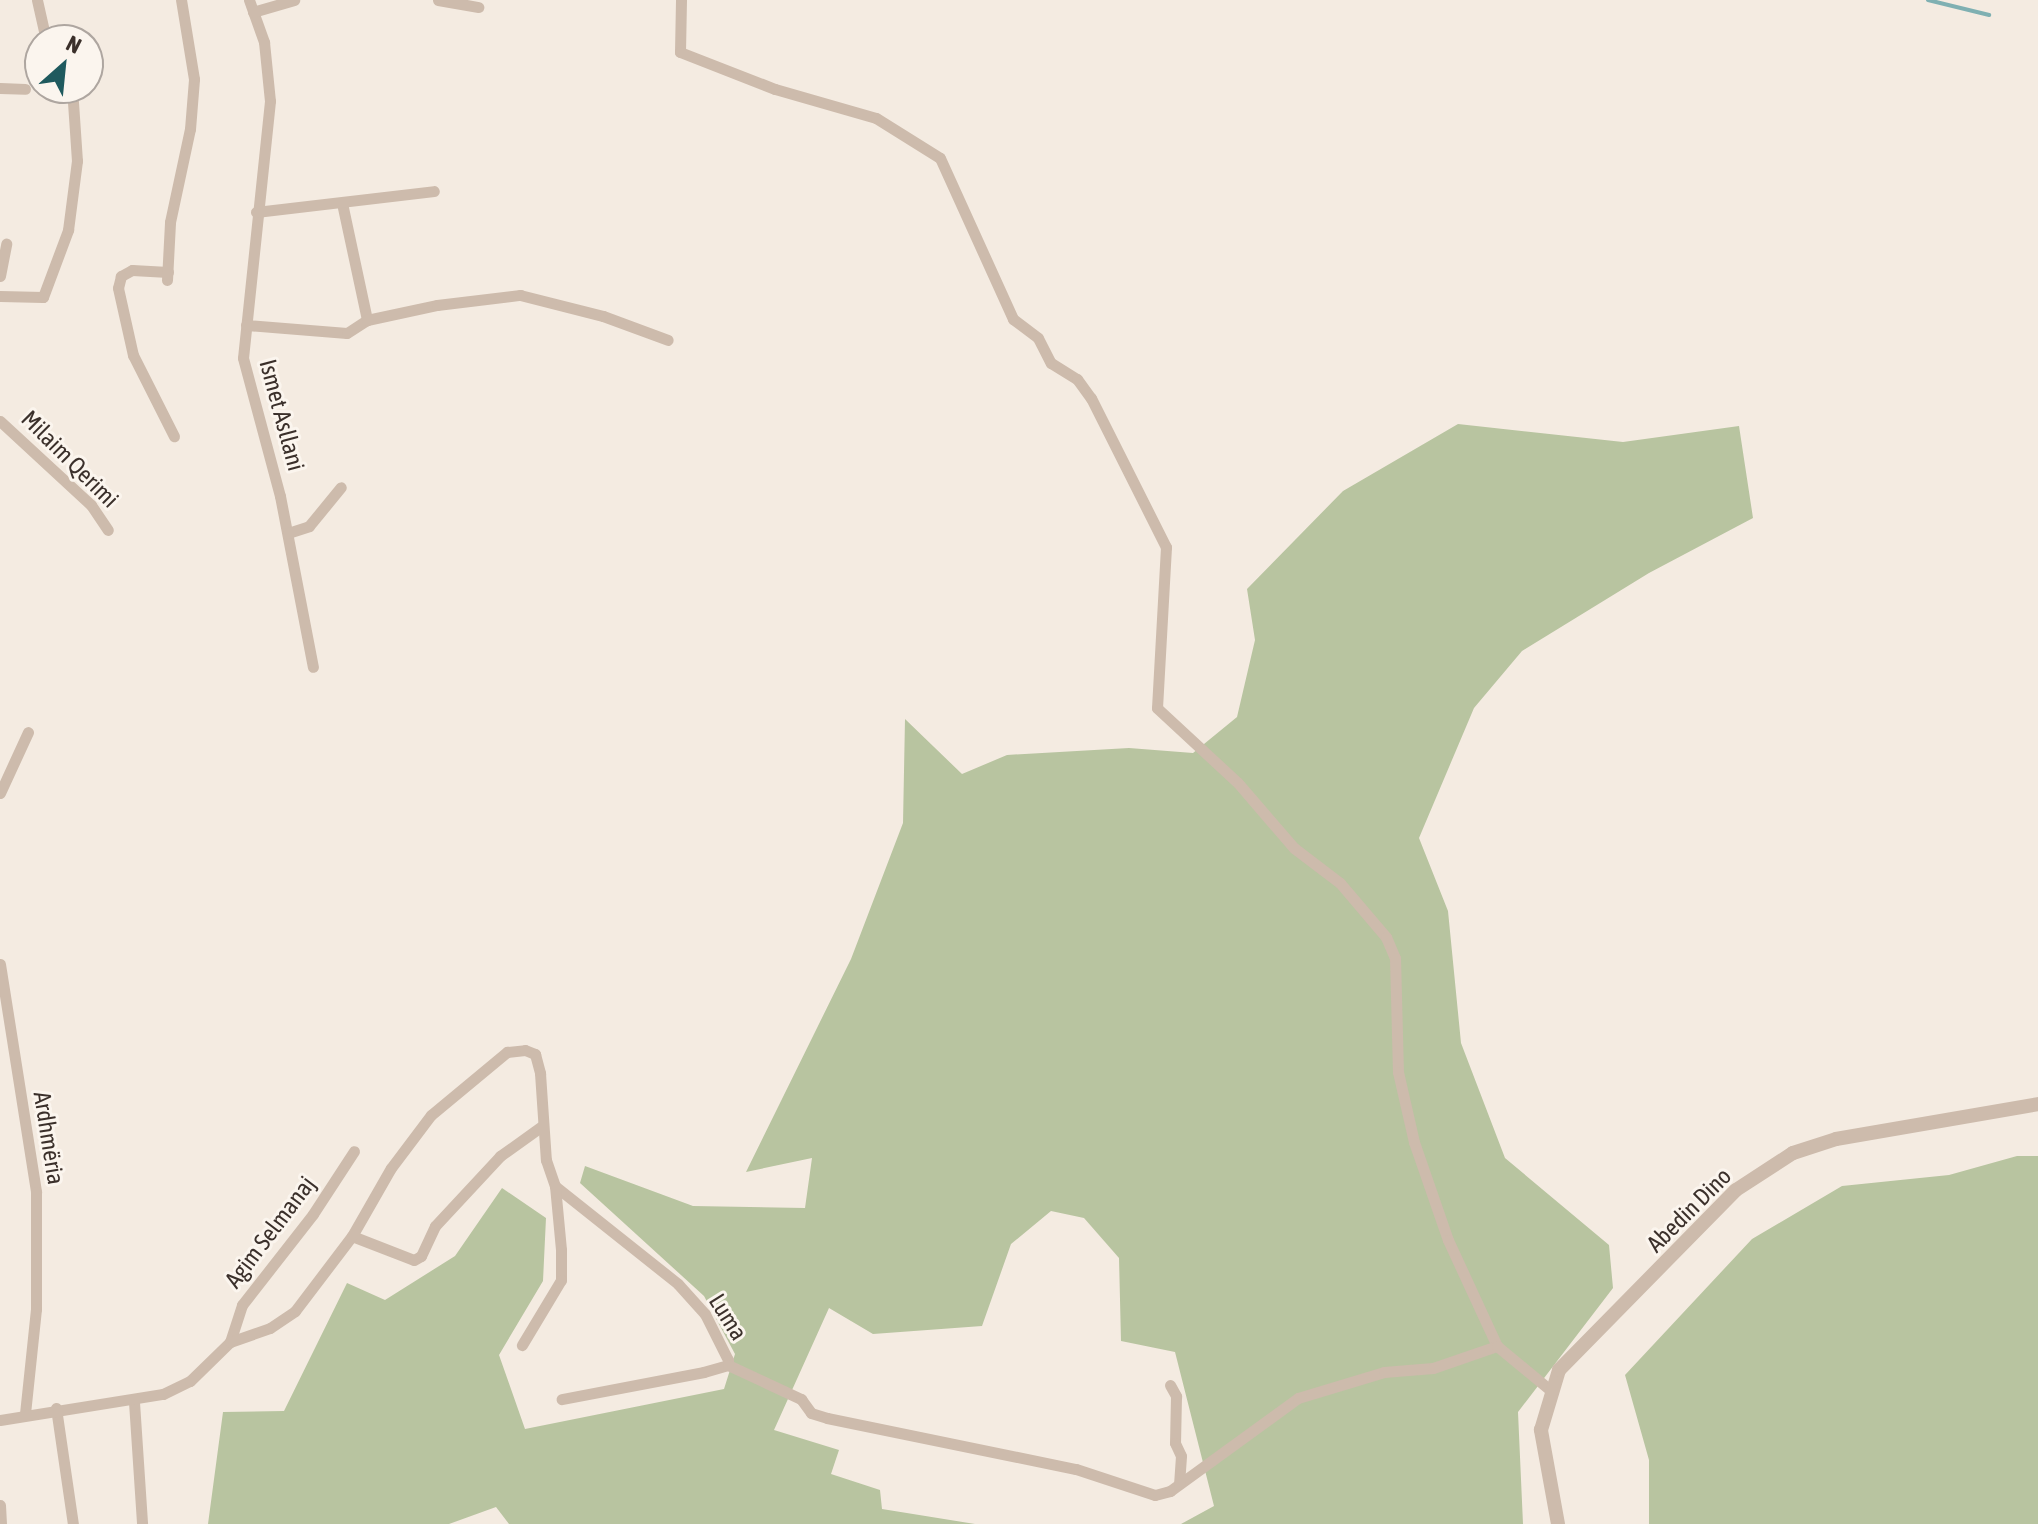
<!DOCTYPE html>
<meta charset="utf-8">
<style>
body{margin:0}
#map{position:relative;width:2038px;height:1524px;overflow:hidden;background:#f4ebe1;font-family:"Asap Condensed",sans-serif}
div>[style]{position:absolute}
.green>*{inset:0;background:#b8c4a0}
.stream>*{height:4px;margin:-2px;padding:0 2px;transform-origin:2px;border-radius:2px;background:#7fb0b2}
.minor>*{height:11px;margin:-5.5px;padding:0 5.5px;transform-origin:5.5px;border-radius:5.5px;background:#cdbbac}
.tertiary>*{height:14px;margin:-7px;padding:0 7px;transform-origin:7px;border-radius:7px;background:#cdbbac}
span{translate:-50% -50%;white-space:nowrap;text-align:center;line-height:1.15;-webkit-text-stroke:6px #fbf5ee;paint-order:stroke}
.street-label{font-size:24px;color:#3b302b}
.north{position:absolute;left:24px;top:24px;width:80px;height:80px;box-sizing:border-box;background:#fbf5ee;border:2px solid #aea6a0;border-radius:50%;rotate:27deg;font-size:22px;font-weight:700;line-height:32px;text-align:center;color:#3b302b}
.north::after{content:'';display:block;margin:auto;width:28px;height:36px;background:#1f5a5e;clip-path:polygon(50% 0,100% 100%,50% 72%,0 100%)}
</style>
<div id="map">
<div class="green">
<div style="clip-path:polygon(1458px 424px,1623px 442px,1739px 426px,1753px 518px,1649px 573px,1522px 651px,1474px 708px,1419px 838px,1448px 911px,1461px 1043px,1505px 1158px,1609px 1245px,1613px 1288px,1518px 1412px,1523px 1524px,1181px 1524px,1214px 1506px,1175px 1352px,1121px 1341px,1119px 1258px,1084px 1218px,1051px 1211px,1011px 1244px,982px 1326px,873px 1334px,829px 1308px,774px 1430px,839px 1450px,831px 1474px,880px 1490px,882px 1509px,975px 1524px,509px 1524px,496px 1507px,449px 1524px,208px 1524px,223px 1412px,284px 1411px,347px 1283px,385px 1300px,455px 1256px,502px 1188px,546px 1218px,543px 1281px,499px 1355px,525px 1429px,724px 1389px,735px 1354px,704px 1296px,580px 1183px,585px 1166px,693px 1206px,805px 1208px,812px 1158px,746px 1172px,851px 959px,903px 823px,905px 719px,962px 774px,1007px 755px,1129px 748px,1193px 753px,1237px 717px,1255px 640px,1247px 589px,1343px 491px)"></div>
<div style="clip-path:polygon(2017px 1156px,2038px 1156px,2038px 1524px,1649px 1524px,1649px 1460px,1625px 1375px,1752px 1239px,1842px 1186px,1949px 1175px)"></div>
</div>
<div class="stream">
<div style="left:1928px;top:0;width:63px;rotate:13.8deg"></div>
</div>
<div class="minor">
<div style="left:37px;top:0;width:41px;rotate:77.3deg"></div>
<div style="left:249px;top:0;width:45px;rotate:70.3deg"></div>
<div style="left:264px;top:42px;width:59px;rotate:84.2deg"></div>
<div style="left:270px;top:101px;width:258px;rotate:96deg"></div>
<div style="left:243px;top:358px;width:143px;rotate:75deg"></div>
<div style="left:280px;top:496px;width:174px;rotate:79.1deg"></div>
<div style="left:438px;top:0;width:41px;rotate:9.9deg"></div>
<div style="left:681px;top:0;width:52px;rotate:91.1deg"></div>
<div style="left:680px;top:52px;width:102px;rotate:21.3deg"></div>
<div style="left:775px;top:89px;width:105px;rotate:16deg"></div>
<div style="left:876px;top:118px;width:75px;rotate:32deg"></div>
<div style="left:940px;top:158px;width:177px;rotate:65.6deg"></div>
<div style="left:1013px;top:319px;width:31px;rotate:37deg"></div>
<div style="left:1038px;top:338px;width:28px;rotate:63deg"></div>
<div style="left:1051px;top:363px;width:31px;rotate:32deg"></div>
<div style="left:1077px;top:379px;width:24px;rotate:54deg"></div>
<div style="left:1091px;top:398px;width:167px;rotate:63.3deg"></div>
<div style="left:1166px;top:547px;width:161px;rotate:93.2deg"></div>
<div style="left:1157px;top:708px;width:110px;rotate:42.8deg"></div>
<div style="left:1238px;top:783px;width:86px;rotate:49.3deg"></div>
<div style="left:1294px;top:848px;width:58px;rotate:37.3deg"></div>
<div style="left:1340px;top:883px;width:71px;rotate:49.6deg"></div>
<div style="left:1386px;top:937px;width:23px;rotate:67deg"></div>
<div style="left:1395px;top:958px;width:114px;rotate:88.5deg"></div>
<div style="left:1398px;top:1072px;width:72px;rotate:77.1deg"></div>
<div style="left:1414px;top:1142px;width:104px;rotate:70.9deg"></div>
<div style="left:1448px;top:1240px;width:117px;rotate:65.2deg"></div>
<div style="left:253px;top:12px;width:43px;rotate:-16.3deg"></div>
<div style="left:0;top:88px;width:25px;rotate:2deg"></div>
<div style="left:342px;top:203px;width:120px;rotate:77.9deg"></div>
<div style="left:256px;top:212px;width:179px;rotate:-6.7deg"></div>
<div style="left:168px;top:272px;width:36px;rotate:-177deg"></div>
<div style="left:132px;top:270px;width:13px;rotate:151deg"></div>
<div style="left:121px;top:276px;width:12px;rotate:104deg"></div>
<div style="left:118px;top:288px;width:69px;rotate:77.4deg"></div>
<div style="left:133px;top:355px;width:91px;rotate:63.2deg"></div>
<div style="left:0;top:276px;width:33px;rotate:-79deg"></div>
<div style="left:167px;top:280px;width:58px;rotate:-87deg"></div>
<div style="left:170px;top:222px;width:95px;rotate:-77.9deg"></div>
<div style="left:190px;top:129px;width:50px;rotate:-85.4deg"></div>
<div style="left:194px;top:79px;width:80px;rotate:-99.3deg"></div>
<div style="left:0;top:296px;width:43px;rotate:1.3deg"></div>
<div style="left:43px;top:297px;width:72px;rotate:-69.5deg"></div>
<div style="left:68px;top:230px;width:70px;rotate:-82.6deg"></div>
<div style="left:77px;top:161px;width:73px;rotate:-93.9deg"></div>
<div style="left:246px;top:325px;width:101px;rotate:4.5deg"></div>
<div style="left:347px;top:333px;width:24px;rotate:-33deg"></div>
<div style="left:367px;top:320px;width:72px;rotate:-12.1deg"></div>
<div style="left:437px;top:305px;width:84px;rotate:-6.9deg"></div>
<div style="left:520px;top:295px;width:86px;rotate:14.2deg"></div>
<div style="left:603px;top:316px;width:69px;rotate:20.3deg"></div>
<div style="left:0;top:421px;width:124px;rotate:42.7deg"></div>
<div style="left:91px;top:505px;width:30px;rotate:56deg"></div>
<div style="left:288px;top:533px;width:22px;rotate:-18deg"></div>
<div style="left:309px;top:526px;width:50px;rotate:-50.6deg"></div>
<div style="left:0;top:793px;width:67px;rotate:-65.3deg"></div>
<div style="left:0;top:964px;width:231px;rotate:81deg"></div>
<div style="left:36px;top:1192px;width:117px;rotate:90deg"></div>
<div style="left:36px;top:1309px;width:106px;rotate:96deg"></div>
<div style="left:555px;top:1186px;width:157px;rotate:38.5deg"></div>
<div style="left:678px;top:1284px;width:40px;rotate:48deg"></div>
<div style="left:705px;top:1314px;width:51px;rotate:63.4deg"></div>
<div style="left:728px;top:1360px;width:5px;rotate:90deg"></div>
<div style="left:728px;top:1365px;width:25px;rotate:164deg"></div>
<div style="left:704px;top:1372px;width:145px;rotate:169.2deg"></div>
<div style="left:352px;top:1236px;width:66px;rotate:21.2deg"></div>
<div style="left:414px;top:1260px;width:8px;rotate:-30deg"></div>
<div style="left:421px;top:1256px;width:33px;rotate:-65deg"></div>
<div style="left:435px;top:1226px;width:96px;rotate:-47.1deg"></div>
<div style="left:500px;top:1156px;width:52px;rotate:-35.5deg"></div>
<div style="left:230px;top:1342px;width:39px;rotate:-72deg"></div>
<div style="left:242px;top:1305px;width:115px;rotate:-52deg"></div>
<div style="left:313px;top:1214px;width:75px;rotate:-56.9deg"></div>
<div style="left:728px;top:1365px;width:81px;rotate:25deg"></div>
<div style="left:801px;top:1399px;width:17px;rotate:54deg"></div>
<div style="left:811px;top:1413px;width:17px;rotate:17deg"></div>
<div style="left:827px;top:1418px;width:254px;rotate:11.6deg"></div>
<div style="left:1076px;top:1469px;width:83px;rotate:18.2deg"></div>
<div style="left:1155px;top:1495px;width:16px;rotate:-15deg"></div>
<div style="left:1170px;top:1491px;width:158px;rotate:-36deg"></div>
<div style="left:1298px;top:1398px;width:90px;rotate:-16.8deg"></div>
<div style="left:1384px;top:1372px;width:49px;rotate:-4.7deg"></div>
<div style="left:1433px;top:1368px;width:68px;rotate:-19deg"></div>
<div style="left:1497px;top:1346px;width:67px;rotate:39.6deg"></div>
<div style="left:1170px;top:1385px;width:13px;rotate:61deg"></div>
<div style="left:1176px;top:1396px;width:47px;rotate:91.2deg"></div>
<div style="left:1175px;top:1443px;width:14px;rotate:65deg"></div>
<div style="left:1181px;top:1456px;width:28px;rotate:94deg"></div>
<div style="left:134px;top:1402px;width:122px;rotate:86.2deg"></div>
<div style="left:56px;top:1408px;width:117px;rotate:81.7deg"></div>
<div style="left:0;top:1420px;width:165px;rotate:-9.1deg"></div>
<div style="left:163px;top:1394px;width:30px;rotate:-26deg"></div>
<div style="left:190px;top:1381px;width:56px;rotate:-44.3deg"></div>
<div style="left:230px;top:1342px;width:42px;rotate:-19.3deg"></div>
<div style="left:270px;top:1328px;width:30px;rotate:-34deg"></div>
<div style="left:295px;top:1311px;width:94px;rotate:-52.8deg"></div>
<div style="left:352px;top:1236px;width:78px;rotate:-60.2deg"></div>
<div style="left:391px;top:1168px;width:66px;rotate:-53deg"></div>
<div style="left:431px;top:1115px;width:99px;rotate:-39.7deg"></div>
<div style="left:507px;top:1052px;width:18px;rotate:-6deg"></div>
<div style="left:525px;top:1050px;width:11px;rotate:22deg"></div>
<div style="left:535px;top:1054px;width:20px;rotate:75deg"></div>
<div style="left:540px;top:1073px;width:87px;rotate:86.1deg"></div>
<div style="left:546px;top:1160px;width:28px;rotate:71deg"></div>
<div style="left:555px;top:1186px;width:64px;rotate:84.6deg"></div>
<div style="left:561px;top:1250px;width:30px;rotate:90deg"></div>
<div style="left:561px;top:1280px;width:76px;rotate:121deg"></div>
<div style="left:0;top:1505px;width:19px;rotate:87deg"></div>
</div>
<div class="tertiary">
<div style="left:1558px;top:1524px;width:96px;rotate:-100.3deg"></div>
<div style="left:1541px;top:1430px;width:63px;rotate:-73.3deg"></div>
<div style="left:1559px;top:1370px;width:252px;rotate:-45.5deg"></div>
<div style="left:1736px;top:1190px;width:68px;rotate:-33deg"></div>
<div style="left:1793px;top:1153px;width:45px;rotate:-18deg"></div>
<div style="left:1836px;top:1139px;width:205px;rotate:-9.8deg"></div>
</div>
<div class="street-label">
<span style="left:282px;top:415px;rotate:75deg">Ismet Asllani</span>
<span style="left:70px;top:459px;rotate:45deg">Milaim Qerimi</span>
<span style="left:49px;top:1138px;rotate:81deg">Ardhmëria</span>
<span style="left:1689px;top:1210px;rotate:-45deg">Abedin Dino</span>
<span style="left:270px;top:1232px;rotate:-53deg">Agim Selmanaj</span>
<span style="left:728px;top:1317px;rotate:58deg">Luma</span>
</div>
<div class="north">N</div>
</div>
